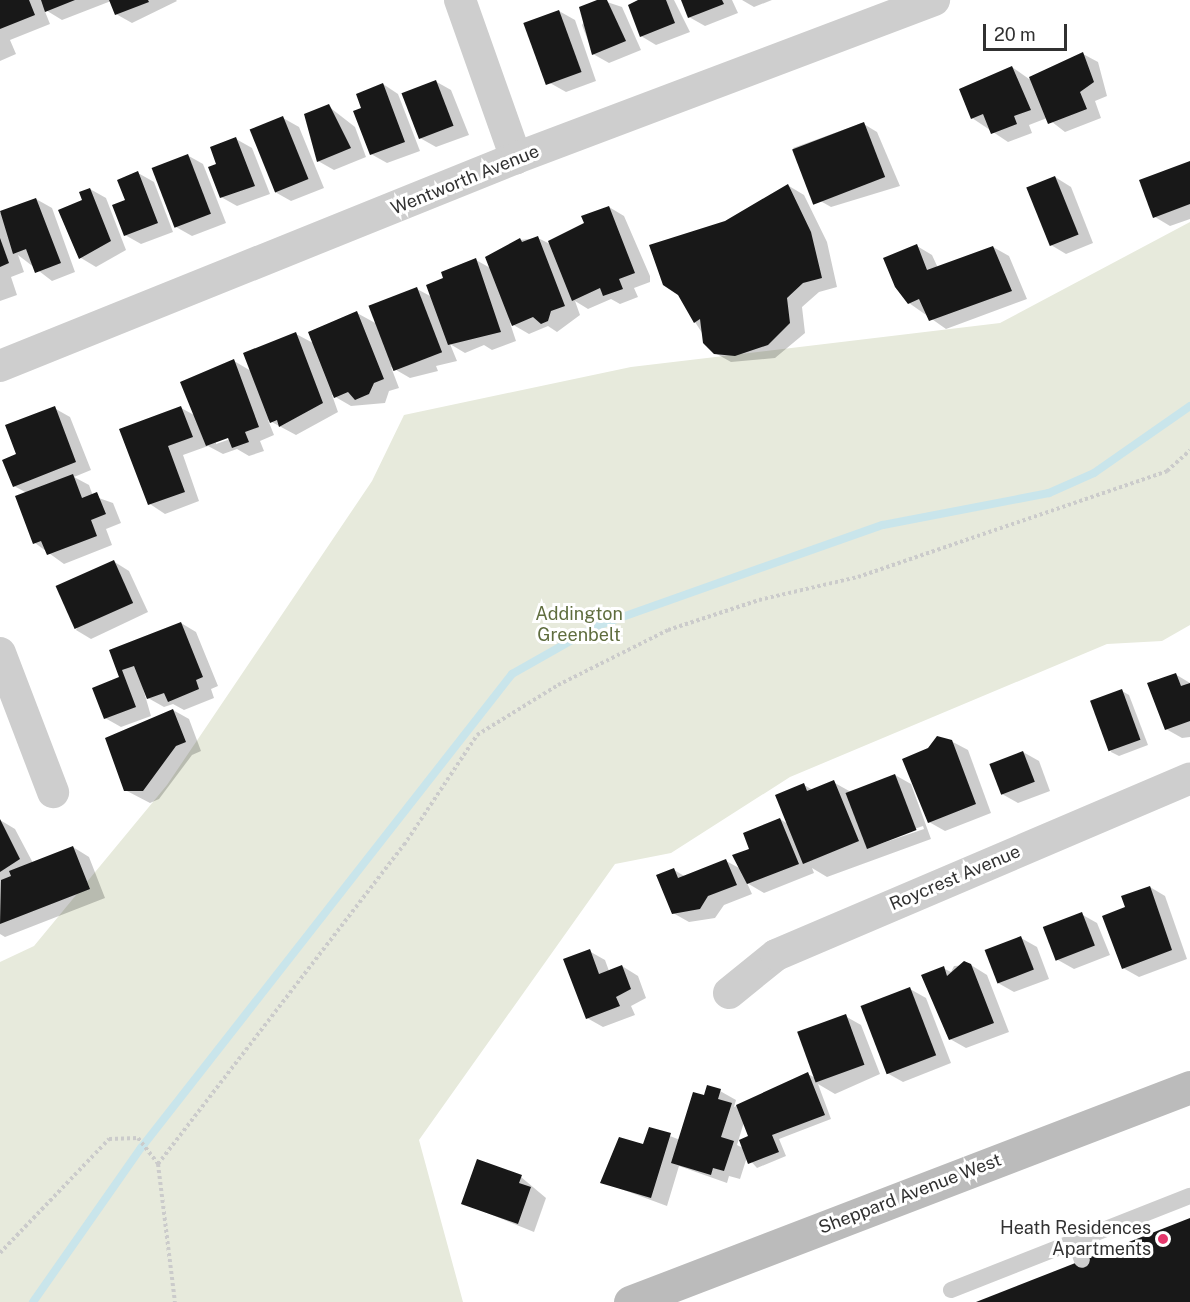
<!DOCTYPE html>
<style>
body{margin:0}
#map{position:relative;width:1190px;height:1302px;overflow:hidden;background:#fff;font-family:"Public Sans",sans-serif}
div>[style]{position:absolute}
.green>*{inset:0;background:#e7eadc}
.shadow>*{inset:0;background:#0003}
.stream>*{height:8px;margin:-4px;padding:0 4px;transform-origin:4px;border-radius:4px;background:#c9e5eb}
.building>*{inset:0;background:#181818;transform-origin:0 0}
.path>*{height:4px;margin-top:-2px;transform-origin:0;background:repeating-linear-gradient(90deg,#cbcbcb 0 3px,transparent 0 6px)}
.lane>*{height:16px;margin:-8px;padding:0 8px;transform-origin:8px;border-radius:8px;background:#cecece}
.street>*{height:32px;margin:-16px;padding:0 16px;transform-origin:16px;border-radius:16px;background:#cecece}
.secondary>*{height:33px;margin:-16.5px;padding:0 16.5px;transform-origin:16.5px;border-radius:16.5px;background:#bbb}
.dots>*{width:16px;height:16px;translate:-50% -50%;box-sizing:border-box;border:3px solid #fff;border-radius:50%}
span{translate:-50% -50%;white-space:nowrap;text-align:center;line-height:1.15;-webkit-text-stroke:6px #fff;paint-order:stroke}
.street-label{font-size:18px;color:#313131}
.park-label{font-size:18px;color:#5f6d3e}
.poi-label{font-size:18px;color:#313131}
.right{translate:-100% -50%;text-align:right}
.scale{position:absolute;left:983px;top:24px;width:84px;height:27px;box-sizing:border-box;border:3px solid #313131;border-top:0;padding-left:8px;font-size:18px;line-height:21px;white-space:nowrap;color:#313131;-webkit-text-stroke:4px #fff;paint-order:stroke}
</style>
<div id="map">
<div class="green">
<div style="clip-path:polygon(1190px 222px,1190px 625px,1162px 641px,1107px 644px,790px 777px,671px 853px,615px 864px,419px 1140px,463px 1302px,0 1302px,0 962px,34px 946px,167px 785px,372px 481px,404px 415px,631px 367px,1000px 323px)"></div>
</div>
<div class="shadow">
<div style="clip-path:polygon(0 0,176px 0,177px 1px,132px 23px,116px 14px,111px 1px,62px 20px,44px 9px,50px 24px,10px 40px,16px 54px,0 61px)"></div>
<div style="clip-path:polygon(601px 0,622px 7px,641px 50px,609px 63px,593px 54px,582px 25px)"></div>
<div style="clip-path:polygon(640px 0,674px 0,690px 32px,656px 45px,641px 36px)"></div>
<div style="clip-path:polygon(683px 0,732px 0,738px 13px,705px 26px,689px 17px)"></div>
<div style="clip-path:polygon(742px 0,772px 0,754px 7px)"></div>
<div style="clip-path:polygon(559px 11px,575px 20px,596px 81px,566px 92px,550px 83px)"></div>
<div style="clip-path:polygon(1083px 54px,1098px 62px,1107px 96px,1095px 101px,1101px 118px,1065px 132px,1047px 118px,1029px 125px,1032px 133px,1008px 142px,972px 118px,1012px 67px,1029px 79px)"></div>
<div style="clip-path:polygon(435px 81px,451px 90px,469px 135px,436px 147px,420px 138px)"></div>
<div style="clip-path:polygon(383px 84px,398px 94px,420px 151px,387px 163px,371px 154px,363px 109px)"></div>
<div style="clip-path:polygon(328px 106px,355px 127px,366px 157px,334px 170px,318px 161px)"></div>
<div style="clip-path:polygon(283px 118px,299px 127px,324px 188px,291px 201px,275px 192px)"></div>
<div style="clip-path:polygon(862px 123px,877px 132px,900px 186px,831px 207px,815px 198px,793px 148px)"></div>
<div style="clip-path:polygon(236px 139px,252px 148px,270px 194px,237px 206px,221px 197px)"></div>
<div style="clip-path:polygon(187px 155px,203px 164px,226px 223px,192px 236px,176px 227px)"></div>
<div style="clip-path:polygon(1190px 163px,1190px 219px,1170px 226px,1155px 217px)"></div>
<div style="clip-path:polygon(138px 173px,154px 182px,173px 232px,141px 244px,125px 235px,127px 201px)"></div>
<div style="clip-path:polygon(1055px 177px,1071px 187px,1093px 243px,1066px 254px,1051px 245px)"></div>
<div style="clip-path:polygon(789px 186px,804px 195px,827px 242px,837px 287px,819px 292px,802px 307px,805px 333px,775px 358px,731px 362px,715px 353px,695px 322px,726px 222px)"></div>
<div style="clip-path:polygon(90px 189px,106px 198px,126px 250px,96px 267px,81px 258px,84px 201px)"></div>
<div style="clip-path:polygon(36px 199px,52px 208px,75px 272px,52px 281px,18px 255px,24px 272px,11px 277px,17px 295px,0 301px,0 213px)"></div>
<div style="clip-path:polygon(evenodd,609px 207px,624px 216px,650px 276px,650px 282px,634px 288px,638px 297px,620px 304px,611px 299px,588px 309px,575px 301px,580px 315px,557px 332px,548px 326px,529px 334px,510px 323px,516px 341px,492px 350px,484px 345px,465px 353px,450px 344px,457px 361px,436px 366px,438px 371px,410px 378px,391px 367px,399px 388px,389px 391px,385px 403px,351px 406px,332px 395px,338px 412px,296px 435px,268px 420px,274px 435px,260px 441px,264px 451px,249px 456px,237px 449px,223px 454px,208px 446px,183px 455px,199px 501px,165px 514px,150px 504px,121px 430px,181px 408px,196px 416px,234px 361px,251px 371px,296px 334px,315px 344px,357px 313px,377px 324px,417px 289px,432px 297px,445px 279px,476px 260px,492px 269px,520px 240px,538px 238px,552px 245px,609px 207px,234px 434px,236px 437px,216px 444px,216px 441px,234px 434px)"></div>
<div style="clip-path:polygon(917px 246px,932px 255px,938px 268px,993px 247px,1009px 256px,1027px 299px,946px 329px,909px 303px)"></div>
<div style="clip-path:polygon(54px 408px,70px 417px,91px 470px,74px 477px,89px 485px,93px 496px,113px 503px,121px 523px,106px 529px,112px 545px,64px 564px,35px 543px,27px 493px,14px 486px,18px 455px)"></div>
<div style="clip-path:polygon(113px 561px,129px 571px,148px 612px,91px 639px,76px 630px)"></div>
<div style="clip-path:polygon(181px 623px,196px 632px,218px 686px,211px 689px,214px 698px,184px 710px,173px 704px,164px 707px,148px 698px,140px 678px,151px 716px,121px 727px,105px 718px,121px 678px,111px 650px)"></div>
<div style="clip-path:polygon(1175px 674px,1190px 683px,1190px 737px,1182px 738px,1166px 729px)"></div>
<div style="clip-path:polygon(1122px 691px,1129px 695px,1148px 745px,1119px 756px,1111px 752px)"></div>
<div style="clip-path:polygon(173px 710px,189px 719px,201px 751px,192px 755px,159px 799px,150px 803px,125px 790px)"></div>
<div style="clip-path:polygon(951px 741px,968px 750px,991px 813px,945px 831px,929px 822px)"></div>
<div style="clip-path:polygon(1023px 752px,1039px 761px,1050px 791px,1018px 803px,1002px 794px)"></div>
<div style="clip-path:polygon(evenodd,895px 775px,911px 784px,931px 839px,827px 877px,812px 868px,814px 873px,764px 893px,747px 883px,752px 894px,724px 905px,715px 918px,689px 922px,673px 913px,674px 870px,686px 877px,726px 861px,741px 869px,780px 819px,788px 824px,804px 785px,813px 790px,833px 782px,851px 792px,895px 775px,923px 826px,924px 829px,877px 845px,877px 842px,923px 826px)"></div>
<div style="clip-path:polygon(0 820px,15px 829px,33px 863px,73px 847px,89px 857px,105px 898px,5px 937px,0 934px)"></div>
<div style="clip-path:polygon(1150px 887px,1165px 896px,1187px 959px,1139px 977px,1123px 968px)"></div>
<div style="clip-path:polygon(1081px 914px,1097px 923px,1110px 955px,1074px 969px,1058px 960px)"></div>
<div style="clip-path:polygon(1021px 938px,1037px 947px,1049px 979px,1014px 992px,998px 983px)"></div>
<div style="clip-path:polygon(589px 951px,605px 960px,609px 971px,622px 966px,638px 976px,646px 998px,631px 1006px,635px 1015px,603px 1027px,587px 1018px)"></div>
<div style="clip-path:polygon(971px 965px,987px 975px,1009px 1032px,966px 1048px,950px 1039px,943px 968px,951px 972px,954px 966px)"></div>
<div style="clip-path:polygon(910px 989px,926px 998px,951px 1063px,903px 1082px,887px 1073px)"></div>
<div style="clip-path:polygon(evenodd,845px 1016px,861px 1025px,880px 1074px,835px 1094px,818px 1084px,831px 1119px,779px 1139px,786px 1156px,757px 1168px,747px 1157px,740px 1179px,729px 1176px,727px 1183px,679px 1166px,667px 1206px,602px 1182px,644px 1146px,650px 1128px,680px 1140px,705px 1097px,720px 1091px,736px 1100px,734px 1107px,808px 1074px,817px 1079px,845px 1016px,744px 1122px,750px 1137px,743px 1148px,737px 1145px,744px 1122px)"></div>
<div style="clip-path:polygon(521px 1177px,546px 1198px,534px 1232px,463px 1203px)"></div>
</div>
<div class="stream">
<div style="left:33px;top:1302px;width:188px;rotate:-55deg"></div>
<div style="left:141px;top:1148px;width:602px;rotate:-51.95deg"></div>
<div style="left:512px;top:674px;width:98px;rotate:-29.5deg"></div>
<div style="left:597px;top:626px;width:303px;rotate:-19.5deg"></div>
<div style="left:883px;top:525px;width:169px;rotate:-10.9deg"></div>
<div style="left:1049px;top:493px;width:49px;rotate:-24deg"></div>
<div style="left:1094px;top:473px;width:117px;rotate:-34.9deg"></div>
</div>
<div class="building">
<div style="clip-path:polygon(0 0,29px 0,35px 15px,0 29px)"></div>
<div style="clip-path:polygon(41px 0,75px 0,45px 12px)"></div>
<div style="clip-path:polygon(109px 0,148px 0,149px 2px,115px 15px)"></div>
<div style="clip-path:polygon(597px 0,607px 0,626px 41px,592px 55px,579px 7px)"></div>
<div style="clip-path:polygon(638px 0,666px 0,675px 23px,640px 37px,628px 5px)"></div>
<div style="clip-path:polygon(681px 0,722px 0,724px 4px,688px 18px)"></div>
<div style="left:559px;top:10px;width:66px;height:38px;rotate:70deg"></div>
<div style="clip-path:polygon(1083px 52px,1094px 82px,1080px 92px,1087px 109px,1048px 124px,1029px 77px)"></div>
<div style="clip-path:polygon(1012px 66px,1031px 110px,1014px 116px,1017px 124px,991px 134px,983px 114px,971px 119px,959px 89px)"></div>
<div style="left:436px;top:80px;width:49px;height:37px;rotate:69deg"></div>
<div style="clip-path:polygon(383px 83px,405px 142px,370px 155px,353px 111px,361px 108px,356px 94px)"></div>
<div style="clip-path:polygon(329px 104px,351px 148px,317px 162px,304px 114px)"></div>
<div style="left:283px;top:116px;width:68px;height:36px;rotate:68deg"></div>
<div style="left:864px;top:122px;width:59px;height:77px;rotate:69deg"></div>
<div style="clip-path:polygon(236px 137px,255px 186px,220px 198px,208px 167px,216px 164px,210px 147px)"></div>
<div style="left:188px;top:154px;width:64px;height:39px;rotate:69deg"></div>
<div style="clip-path:polygon(1190px 161px,1190px 204px,1153px 218px,1139px 180px)"></div>
<div style="clip-path:polygon(138px 171px,158px 223px,124px 236px,112px 205px,125px 200px,117px 180px)"></div>
<div style="left:1055px;top:176px;width:63px;height:31px;rotate:68deg"></div>
<div style="clip-path:polygon(788px 184px,811px 232px,822px 278px,803px 283px,787px 298px,790px 323px,768px 345px,735px 356px,714px 354px,703px 343px,700px 319px,694px 323px,678px 295px,663px 285px,649px 245px,725px 221px)"></div>
<div style="clip-path:polygon(90px 188px,111px 241px,79px 259px,58px 210px,82px 200px,79px 192px)"></div>
<div style="clip-path:polygon(36px 198px,61px 263px,35px 273px,26px 249px,13px 254px,0 211px)"></div>
<div style="clip-path:polygon(609px 206px,635px 273px,619px 279px,623px 289px,603px 296px,600px 288px,572px 301px,548px 241px,584px 223px,581px 216px)"></div>
<div style="clip-path:polygon(538px 236px,565px 306px,551px 311px,548px 321px,541px 324px,533px 317px,512px 326px,485px 257px,520px 238px,522px 242px)"></div>
<div style="clip-path:polygon(0 238px,9px 263px,0 267px)"></div>
<div style="clip-path:polygon(917px 244px,927px 270px,993px 246px,1012px 291px,929px 321px,919px 299px,908px 304px,895px 287px,883px 258px)"></div>
<div style="clip-path:polygon(476px 258px,501px 332px,448px 345px,426px 285px,443px 278px,441px 272px)"></div>
<div style="left:417px;top:287px;width:70px;height:52px;rotate:69deg"></div>
<div style="clip-path:polygon(357px 311px,384px 379px,374px 383px,369px 394px,355px 400px,348px 392px,334px 398px,308px 332px)"></div>
<div style="clip-path:polygon(296px 332px,323px 403px,279px 427px,277px 420px,270px 423px,243px 353px)"></div>
<div style="clip-path:polygon(234px 359px,259px 427px,245px 432px,249px 442px,232px 448px,228px 438px,206px 446px,180px 382px)"></div>
<div style="clip-path:polygon(55px 406px,76px 462px,13px 487px,2px 460px,16px 454px,5px 425px)"></div>
<div style="clip-path:polygon(181px 406px,193px 437px,168px 446px,185px 492px,148px 505px,119px 429px)"></div>
<div style="clip-path:polygon(73px 474px,82px 498px,97px 492px,106px 514px,91px 520px,97px 536px,47px 555px,41px 541px,33px 544px,15px 496px)"></div>
<div style="left:114px;top:560px;width:47px;height:64px;rotate:66deg"></div>
<div style="clip-path:polygon(181px 622px,203px 677px,196px 680px,199px 689px,168px 702px,164px 693px,147px 699px,134px 666px,122px 670px,136px 707px,104px 719px,92px 688px,119px 677px,109px 650px)"></div>
<div style="clip-path:polygon(1176px 673px,1181px 686px,1190px 683px,1190px 721px,1165px 730px,1147px 683px)"></div>
<div style="left:1122px;top:689px;width:54px;height:34px;rotate:70deg"></div>
<div style="clip-path:polygon(173px 709px,186px 742px,176px 746px,143px 791px,124px 791px,105px 738px)"></div>
<div style="clip-path:polygon(937px 736px,952px 740px,976px 804px,928px 823px,902px 759px,928px 748px)"></div>
<div style="left:1023px;top:751px;width:33px;height:36px;rotate:69deg"></div>
<div style="left:895px;top:774px;width:60px;height:53px;rotate:69deg"></div>
<div style="clip-path:polygon(834px 780px,859px 841px,803px 864px,775px 795px,804px 783px,807px 791px)"></div>
<div style="clip-path:polygon(780px 818px,799px 864px,747px 884px,732px 855px,749px 849px,743px 833px)"></div>
<div style="clip-path:polygon(0 819px,20px 859px,0 872px)"></div>
<div style="clip-path:polygon(73px 846px,90px 889px,0 924px,1px 880px,11px 876px,9px 871px)"></div>
<div style="clip-path:polygon(726px 859px,737px 885px,708px 896px,700px 909px,672px 914px,656px 875px,674px 868px,678px 878px)"></div>
<div style="clip-path:polygon(1150px 886px,1172px 950px,1122px 969px,1102px 916px,1125px 907px,1121px 896px)"></div>
<div style="left:1082px;top:912px;width:36px;height:42px;rotate:69deg"></div>
<div style="left:1021px;top:936px;width:36px;height:39px;rotate:69deg"></div>
<div style="clip-path:polygon(590px 949px,599px 974px,622px 965px,631px 989px,616px 997px,620px 1006px,586px 1019px,563px 959px)"></div>
<div style="clip-path:polygon(964px 961px,971px 964px,994px 1023px,949px 1040px,921px 975px,944px 966px,947px 976px)"></div>
<div style="left:910px;top:987px;width:73px;height:53px;rotate:69deg"></div>
<div style="left:846px;top:1014px;width:54px;height:52px;rotate:70deg"></div>
<div style="clip-path:polygon(808px 1072px,825px 1115px,772px 1135px,779px 1152px,748px 1164px,739px 1140px,748px 1136px,736px 1105px)"></div>
<div style="clip-path:polygon(707px 1085px,721px 1089px,718px 1099px,732px 1103px,721px 1137px,734px 1141px,724px 1171px,713px 1168px,711px 1175px,671px 1163px,693px 1092px,704px 1095px)"></div>
<div style="clip-path:polygon(649px 1127px,671px 1133px,651px 1198px,600px 1183px,619px 1137px,643px 1144px)"></div>
<div style="clip-path:polygon(477px 1159px,522px 1175px,519px 1183px,531px 1187px,518px 1224px,461px 1204px)"></div>
<div style="clip-path:polygon(1190px 1218px,1190px 1302px,976px 1302px)"></div>
</div>
<div class="path">
<div style="left:158px;top:1164px;width:139px;rotate:83deg"></div>
<div style="left:0;top:1253px;width:158px;rotate:-46.3deg"></div>
<div style="left:109px;top:1139px;width:29px;rotate:-2deg"></div>
<div style="left:138px;top:1138px;width:33px;rotate:52deg"></div>
<div style="left:158px;top:1164px;width:403px;rotate:-52.4deg"></div>
<div style="left:404px;top:845px;width:132px;rotate:-56.4deg"></div>
<div style="left:477px;top:735px;width:95px;rotate:-31.7deg"></div>
<div style="left:558px;top:685px;width:123px;rotate:-26.6deg"></div>
<div style="left:668px;top:630px;width:96px;rotate:-18.2deg"></div>
<div style="left:759px;top:600px;width:102px;rotate:-13.1deg"></div>
<div style="left:858px;top:577px;width:327px;rotate:-18.9deg"></div>
<div style="left:1167px;top:471px;width:31px;rotate:-42deg"></div>
</div>
<div class="lane">
<div style="left:1075px;top:1241px;width:20px;rotate:70deg"></div>
<div style="left:951px;top:1290px;width:257px;rotate:-21.5deg"></div>
</div>
<div class="street">
<div style="left:460px;top:0;width:168px;rotate:70.5deg"></div>
<div style="left:0;top:366px;width:556px;rotate:-21.95deg"></div>
<div style="left:516px;top:158px;width:447px;rotate:-20.7deg"></div>
<div style="left:0;top:653px;width:149px;rotate:69.1deg"></div>
<div style="left:729px;top:993px;width:60px;rotate:-39deg"></div>
<div style="left:776px;top:955px;width:450px;rotate:-23.1deg"></div>
</div>
<div class="secondary">
<div style="left:630px;top:1302px;width:600px;rotate:-21deg"></div>
</div>
<div class="dots">
<div style="left:1163px;top:1239px;background:#e4376b"></div>
</div>
<div class="street-label">
<span style="left:465px;top:180px;rotate:-22deg">Wentworth Avenue</span>
<span style="left:955px;top:878px;rotate:-23deg">Roycrest Avenue</span>
<span style="left:910px;top:1194px;rotate:-21deg">Sheppard Avenue West</span>
</div>
<div class="park-label">
<span style="left:579px;top:625px">Addington<br>Greenbelt</span>
</div>
<div class="poi-label">
<span class="right" style="left:1151px;top:1239px">Heath Residences<br>Apartments</span>
</div>
<div class="scale">20 m</div>
</div>
